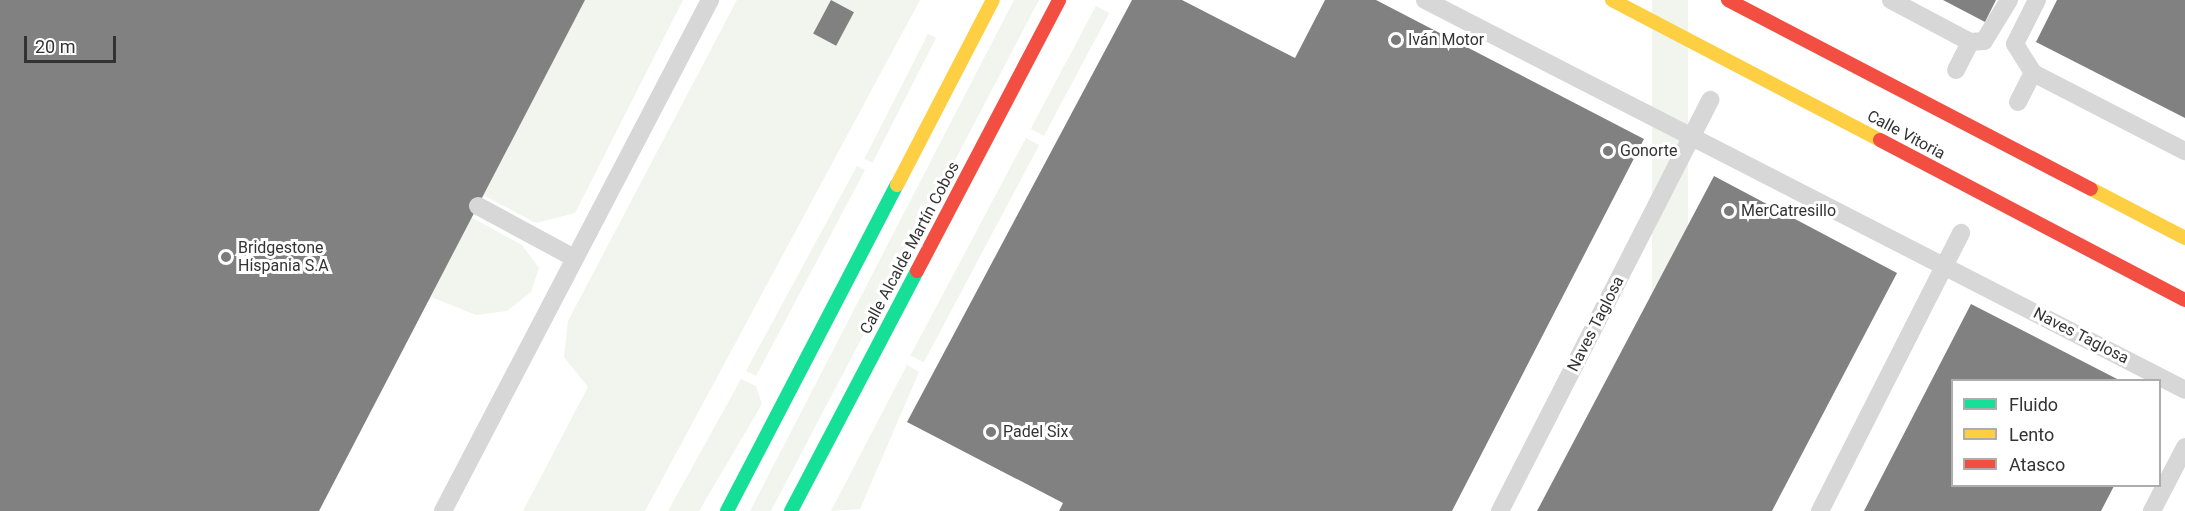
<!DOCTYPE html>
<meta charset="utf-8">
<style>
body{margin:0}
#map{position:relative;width:2185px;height:511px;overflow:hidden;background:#fff;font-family:Roboto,sans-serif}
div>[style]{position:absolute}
.green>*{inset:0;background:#f1f5ed;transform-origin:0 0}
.building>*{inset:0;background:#818181;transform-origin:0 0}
.lane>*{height:18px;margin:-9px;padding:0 9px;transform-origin:9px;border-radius:9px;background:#d7d7d7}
.fast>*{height:14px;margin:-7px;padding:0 7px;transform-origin:7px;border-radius:7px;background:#16e098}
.slow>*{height:14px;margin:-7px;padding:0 7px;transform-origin:7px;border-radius:7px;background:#ffcf43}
.jam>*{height:14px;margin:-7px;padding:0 7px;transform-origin:7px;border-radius:7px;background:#f24e42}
.dots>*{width:16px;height:16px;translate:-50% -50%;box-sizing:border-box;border:3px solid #fff;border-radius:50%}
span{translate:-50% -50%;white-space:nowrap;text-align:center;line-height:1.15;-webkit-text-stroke:6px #fff;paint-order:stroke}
.poi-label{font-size:16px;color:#333}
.left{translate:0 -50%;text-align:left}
.street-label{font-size:16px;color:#333}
.legend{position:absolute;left:1951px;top:379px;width:210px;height:108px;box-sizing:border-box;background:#fff;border:2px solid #adadad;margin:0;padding:8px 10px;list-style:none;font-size:18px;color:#333}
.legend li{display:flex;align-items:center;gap:12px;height:30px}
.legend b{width:30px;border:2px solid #adadad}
.scale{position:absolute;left:24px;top:36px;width:92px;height:27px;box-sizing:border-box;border:3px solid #333;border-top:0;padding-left:8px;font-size:18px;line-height:21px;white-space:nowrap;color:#333;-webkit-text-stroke:4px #fff;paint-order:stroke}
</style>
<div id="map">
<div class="green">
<div style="clip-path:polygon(585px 0,683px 0,575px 213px,536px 223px,483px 195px)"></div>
<div style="clip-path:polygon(737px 0,920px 0,645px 511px,523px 511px,588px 387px,564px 357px,568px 321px)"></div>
<div style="clip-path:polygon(1014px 0,1039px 0,771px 511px,750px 511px)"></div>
<div style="left:1652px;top:0;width:36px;height:602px"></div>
<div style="left:1096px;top:6px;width:15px;height:139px;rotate:28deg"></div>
<div style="left:928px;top:34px;width:9px;height:140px;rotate:27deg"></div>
<div style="left:1026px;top:138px;width:15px;height:246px;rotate:28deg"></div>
<div style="clip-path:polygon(857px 166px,865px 170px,756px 376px,746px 371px)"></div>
<div style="clip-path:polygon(471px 217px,522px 245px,539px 268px,531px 292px,507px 311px,476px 315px,431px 297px)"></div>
<div style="clip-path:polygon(907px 365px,919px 372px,860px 509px,831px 511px)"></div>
<div style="clip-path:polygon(741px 379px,756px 386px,762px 404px,699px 511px,668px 511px)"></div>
</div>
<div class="building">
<div style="clip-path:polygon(0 0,585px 0,319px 511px,0 511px)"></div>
<div style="left:831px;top:0;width:26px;height:38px;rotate:28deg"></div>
<div style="clip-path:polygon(1132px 0,1182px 0,1295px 58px,1325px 0,1376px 0,1644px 139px,1452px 511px,1059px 511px,1063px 503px,907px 422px)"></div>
<div style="clip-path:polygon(1943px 0,1996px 0,1985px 22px)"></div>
<div style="clip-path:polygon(2057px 0,2185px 0,2185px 118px,2036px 42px)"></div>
<div style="clip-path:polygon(1714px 176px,1897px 273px,1772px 511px,1537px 511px)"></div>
<div style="clip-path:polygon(1971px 304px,2119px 380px,1952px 380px,1952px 486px,2114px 486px,2101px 511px,1864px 511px)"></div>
</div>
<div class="lane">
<div style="left:1425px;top:0;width:854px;rotate:27.16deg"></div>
<div style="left:1891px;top:0;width:89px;rotate:28deg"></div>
<div style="left:1970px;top:42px;width:14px;rotate:-4deg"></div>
<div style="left:1984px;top:41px;width:48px;rotate:-58.6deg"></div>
<div style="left:2037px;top:0;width:49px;rotate:116.6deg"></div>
<div style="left:2015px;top:44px;width:34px;rotate:58deg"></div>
<div style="left:2033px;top:73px;width:171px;rotate:27.2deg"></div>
<div style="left:1956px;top:70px;width:31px;rotate:-63deg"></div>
<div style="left:2018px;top:102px;width:33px;rotate:-63deg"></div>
<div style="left:478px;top:206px;width:109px;rotate:28.4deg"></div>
<div style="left:443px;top:511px;width:577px;rotate:-62.41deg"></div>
<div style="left:1500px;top:511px;width:462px;rotate:-62.9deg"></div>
<div style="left:1820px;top:511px;width:312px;rotate:-63.1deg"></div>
<div style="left:2152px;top:511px;width:72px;rotate:-62.7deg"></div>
</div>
<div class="fast">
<div style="left:727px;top:511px;width:368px;rotate:-62.5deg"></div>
<div style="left:791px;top:511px;width:271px;rotate:-62.3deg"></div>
</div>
<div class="slow">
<div style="left:1612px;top:0;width:302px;rotate:27.6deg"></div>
<div style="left:897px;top:185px;width:208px;rotate:-62.6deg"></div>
<div style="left:2091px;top:189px;width:106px;rotate:27.5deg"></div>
</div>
<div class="jam">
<div style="left:1728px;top:0;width:409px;rotate:27.5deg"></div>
<div style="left:1880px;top:140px;width:344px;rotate:27.7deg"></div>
<div style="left:917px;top:271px;width:306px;rotate:-62.3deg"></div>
</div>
<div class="dots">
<div style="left:1396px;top:40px;background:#7a7a7a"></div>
<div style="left:1608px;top:151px;background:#7a7a7a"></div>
<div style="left:1729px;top:211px;background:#7a7a7a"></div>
<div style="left:226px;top:257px;background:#7a7a7a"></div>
<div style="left:991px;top:432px;background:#7a7a7a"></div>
</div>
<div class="poi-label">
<span class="left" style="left:1408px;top:40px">Iván Motor</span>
<span class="left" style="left:1620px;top:151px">Gonorte</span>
<span class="left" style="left:1741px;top:211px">MerCatresillo</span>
<span class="left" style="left:238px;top:257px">Bridgestone<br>Hispania S.A</span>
<span class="left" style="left:1003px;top:432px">Padel Six</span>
</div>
<div class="street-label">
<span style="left:1906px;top:135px;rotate:28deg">Calle Vitoria</span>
<span style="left:910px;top:248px;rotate:-62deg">Calle Alcalde Martín Cobos</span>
<span style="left:1596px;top:324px;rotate:-63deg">Naves Taglosa</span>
<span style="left:2081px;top:336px;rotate:27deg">Naves Taglosa</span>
</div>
<ul class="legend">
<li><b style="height:8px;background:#16e098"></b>Fluido</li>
<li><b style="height:8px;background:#ffcf43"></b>Lento</li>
<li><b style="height:8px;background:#f24e42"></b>Atasco</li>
</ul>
<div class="scale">20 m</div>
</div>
